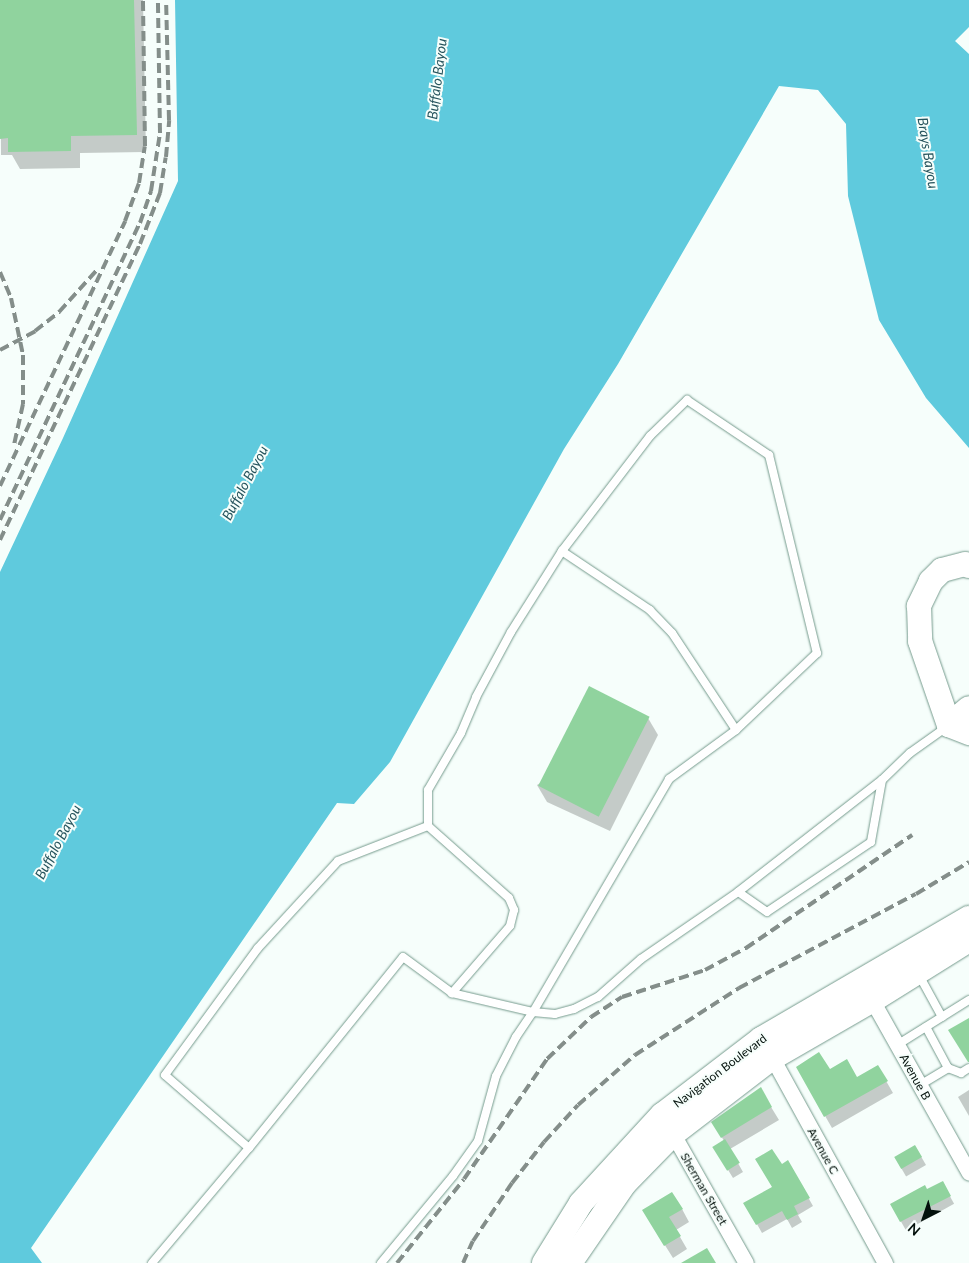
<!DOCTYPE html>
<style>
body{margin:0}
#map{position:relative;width:969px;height:1263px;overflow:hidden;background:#f6fefb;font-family:Lato,sans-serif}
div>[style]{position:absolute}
.water>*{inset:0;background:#5fcadd}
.shadow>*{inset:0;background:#0003;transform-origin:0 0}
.building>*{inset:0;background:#90d39e;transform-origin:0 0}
.roads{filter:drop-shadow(0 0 1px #759b8d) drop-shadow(0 0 1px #759b8d)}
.service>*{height:8px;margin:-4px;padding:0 4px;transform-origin:4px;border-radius:4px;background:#fff}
.minor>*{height:15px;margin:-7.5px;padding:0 7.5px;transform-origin:7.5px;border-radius:7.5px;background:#fff}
.primary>*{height:24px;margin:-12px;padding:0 12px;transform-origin:12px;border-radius:12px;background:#fff}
.rail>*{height:4px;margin-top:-2px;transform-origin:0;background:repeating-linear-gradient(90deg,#848e8a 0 10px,transparent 0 15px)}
span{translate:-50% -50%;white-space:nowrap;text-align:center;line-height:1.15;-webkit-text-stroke:4px #f6fefb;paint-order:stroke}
.street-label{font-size:12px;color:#04110c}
.water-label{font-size:14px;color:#26545d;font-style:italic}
.north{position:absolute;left:899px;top:1193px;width:50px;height:50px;-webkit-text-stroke:4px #f6fefb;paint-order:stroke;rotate:221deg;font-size:14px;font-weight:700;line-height:20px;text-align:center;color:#04110c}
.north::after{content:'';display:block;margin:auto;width:18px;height:22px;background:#04110c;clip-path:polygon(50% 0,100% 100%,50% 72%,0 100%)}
</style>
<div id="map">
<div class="water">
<div style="clip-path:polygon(175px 0,969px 0,969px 27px,955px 41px,969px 54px,969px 448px,926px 398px,879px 320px,848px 196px,846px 124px,818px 90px,779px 86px,618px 364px,564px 449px,390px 762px,354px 804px,337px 803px,31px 1248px,42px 1263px,0 1263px,0 572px,63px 438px,178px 181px)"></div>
</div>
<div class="shadow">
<div style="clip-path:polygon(0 0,143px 0,146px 152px,80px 153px,80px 168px,20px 169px,12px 155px,1px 155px)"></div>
<div style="clip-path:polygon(648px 718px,658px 735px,610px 831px,547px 802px,537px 785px)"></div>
<div style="clip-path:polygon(797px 1067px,829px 1070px,857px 1079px,878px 1067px,893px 1093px,832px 1128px)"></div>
<div style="clip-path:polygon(760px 1089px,779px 1120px,730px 1149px,743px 1172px,733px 1178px,714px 1147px,724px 1141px,713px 1122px)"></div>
<div style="clip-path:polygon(969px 1090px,969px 1116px,958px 1097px)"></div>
<div style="left:915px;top:1146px;width:22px;height:23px;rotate:60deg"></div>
<div style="clip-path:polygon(788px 1162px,813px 1206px,798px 1215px,802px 1222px,792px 1228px,787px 1219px,762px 1233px,745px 1203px,773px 1187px,782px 1166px)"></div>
<div style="left:942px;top:1182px;width:25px;height:55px;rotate:61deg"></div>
<div style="clip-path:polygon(682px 1209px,689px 1222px,676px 1230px,687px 1249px,673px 1258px,651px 1223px)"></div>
</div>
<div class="building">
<div style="clip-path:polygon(0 0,134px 0,137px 135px,71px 136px,71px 151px,8px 152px,8px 138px,0 139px)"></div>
<div style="left:589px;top:686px;width:68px;height:112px;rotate:27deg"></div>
<div style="clip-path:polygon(969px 1018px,969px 1062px,968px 1062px,948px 1030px)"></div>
<div style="clip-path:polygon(819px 1052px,830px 1069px,847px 1059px,857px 1077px,878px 1065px,888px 1081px,824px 1117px,796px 1067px)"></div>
<div style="clip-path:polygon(761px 1087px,772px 1107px,721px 1138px,711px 1122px)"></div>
<div style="left:725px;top:1139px;width:28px;height:15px;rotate:58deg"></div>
<div style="left:915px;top:1145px;width:14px;height:24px;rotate:60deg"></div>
<div style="clip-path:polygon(772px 1149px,782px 1164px,788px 1160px,810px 1198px,794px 1206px,798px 1214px,787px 1220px,782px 1211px,756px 1225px,743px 1203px,772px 1187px,755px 1159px)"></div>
<div style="clip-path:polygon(943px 1181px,951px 1196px,900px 1222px,890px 1204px,925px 1185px,927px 1189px)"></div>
<div style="clip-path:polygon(672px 1192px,683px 1209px,669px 1217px,681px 1236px,664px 1246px,642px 1210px)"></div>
<div style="clip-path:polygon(707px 1248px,716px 1263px,681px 1263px)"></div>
</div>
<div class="roads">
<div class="service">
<div style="left:882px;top:780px;width:39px;rotate:-44deg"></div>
<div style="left:910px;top:753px;width:47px;rotate:-35.4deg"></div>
<div style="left:428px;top:826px;width:36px;rotate:-90deg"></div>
<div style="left:428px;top:790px;width:66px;rotate:-59.9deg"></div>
<div style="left:461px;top:733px;width:39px;rotate:-67deg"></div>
<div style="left:476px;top:697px;width:74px;rotate:-61.7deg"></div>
<div style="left:511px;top:632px;width:96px;rotate:-57.8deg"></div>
<div style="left:562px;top:551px;width:145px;rotate:-52.6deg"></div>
<div style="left:650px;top:436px;width:52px;rotate:-44.2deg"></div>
<div style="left:687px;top:400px;width:99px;rotate:33.9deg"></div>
<div style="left:769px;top:455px;width:204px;rotate:76.4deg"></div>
<div style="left:817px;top:653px;width:112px;rotate:136.5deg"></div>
<div style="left:919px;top:975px;width:48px;rotate:61.3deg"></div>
<div style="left:926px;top:1027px;width:47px;rotate:61.8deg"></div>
<div style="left:897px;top:1045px;width:85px;rotate:-32deg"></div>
<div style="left:920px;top:1085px;width:33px;rotate:-31deg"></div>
<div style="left:948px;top:1068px;width:14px;rotate:21deg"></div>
<div style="left:961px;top:1073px;width:9px;rotate:-32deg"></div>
<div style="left:249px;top:1148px;width:111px;rotate:-139deg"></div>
<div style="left:165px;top:1075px;width:157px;rotate:-53.8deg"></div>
<div style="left:258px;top:948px;width:118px;rotate:-47.4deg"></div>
<div style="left:338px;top:861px;width:97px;rotate:-21.3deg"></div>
<div style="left:428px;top:826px;width:108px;rotate:41.6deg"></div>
<div style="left:509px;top:898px;width:13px;rotate:67deg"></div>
<div style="left:514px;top:910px;width:16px;rotate:104deg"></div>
<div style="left:510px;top:926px;width:89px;rotate:130.9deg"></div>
<div style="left:152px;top:1263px;width:150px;rotate:-49.9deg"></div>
<div style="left:249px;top:1148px;width:245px;rotate:-51.1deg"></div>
<div style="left:403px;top:957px;width:61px;rotate:36.3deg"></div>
<div style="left:452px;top:993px;width:83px;rotate:13.2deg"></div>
<div style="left:533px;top:1012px;width:270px;rotate:-59.7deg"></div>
<div style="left:669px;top:779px;width:83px;rotate:-36.2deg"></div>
<div style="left:736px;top:730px;width:116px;rotate:-123.4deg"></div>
<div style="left:672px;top:633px;width:32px;rotate:-134deg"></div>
<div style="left:650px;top:610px;width:106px;rotate:-146.2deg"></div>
<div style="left:381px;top:1263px;width:113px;rotate:-50.4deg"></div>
<div style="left:453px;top:1176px;width:43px;rotate:-54.5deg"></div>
<div style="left:478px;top:1141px;width:67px;rotate:-74.5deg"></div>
<div style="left:496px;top:1076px;width:44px;rotate:-62.9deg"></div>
<div style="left:516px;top:1037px;width:30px;rotate:-56deg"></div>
<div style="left:533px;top:1012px;width:22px;rotate:5deg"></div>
<div style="left:555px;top:1014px;width:20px;rotate:-15deg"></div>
<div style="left:574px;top:1009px;width:27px;rotate:-27deg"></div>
<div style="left:598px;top:997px;width:57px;rotate:-41.5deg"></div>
<div style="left:641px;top:959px;width:118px;rotate:-34.6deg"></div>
<div style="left:738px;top:892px;width:182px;rotate:-37.9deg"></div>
<div style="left:882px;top:780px;width:63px;rotate:100.1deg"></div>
<div style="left:871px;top:842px;width:125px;rotate:146.1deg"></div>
<div style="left:767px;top:912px;width:35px;rotate:-145deg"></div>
</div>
<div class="minor">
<div style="left:868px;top:993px;width:206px;rotate:60.7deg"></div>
<div style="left:769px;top:1052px;width:241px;rotate:61.2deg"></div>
<div style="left:669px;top:1127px;width:156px;rotate:60.5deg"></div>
</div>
<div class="primary">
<div style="left:969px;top:566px;width:4px;rotate:-153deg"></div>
<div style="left:965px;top:564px;width:24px;rotate:165deg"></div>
<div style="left:942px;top:570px;width:16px;rotate:135deg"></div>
<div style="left:931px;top:581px;width:28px;rotate:116deg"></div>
<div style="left:919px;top:606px;width:35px;rotate:88deg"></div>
<div style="left:920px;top:641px;width:89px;rotate:71deg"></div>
<div style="left:949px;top:725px;width:22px;rotate:22deg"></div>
<div style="left:949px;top:725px;width:26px;rotate:-40deg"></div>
<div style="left:544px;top:1263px;width:70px;rotate:-58.3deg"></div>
<div style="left:581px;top:1203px;width:120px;rotate:-47.4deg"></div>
<div style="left:662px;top:1115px;width:125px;rotate:-37.5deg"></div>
<div style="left:761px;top:1039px;width:241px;rotate:-30.2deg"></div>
<div style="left:570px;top:1263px;width:97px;rotate:-55.5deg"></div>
<div style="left:625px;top:1183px;width:69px;rotate:-45.6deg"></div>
<div style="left:673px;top:1134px;width:125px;rotate:-37.5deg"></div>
<div style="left:772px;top:1058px;width:116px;rotate:-29.9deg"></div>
<div style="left:873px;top:1000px;width:113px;rotate:-32deg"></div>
</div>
</div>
<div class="rail">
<div style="left:0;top:272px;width:28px;rotate:67deg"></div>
<div style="left:11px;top:298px;width:58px;rotate:78.1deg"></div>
<div style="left:23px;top:355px;width:49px;rotate:90deg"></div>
<div style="left:23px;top:404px;width:42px;rotate:102.4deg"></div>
<div style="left:0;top:350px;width:40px;rotate:-28deg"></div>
<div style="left:35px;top:331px;width:31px;rotate:-38deg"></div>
<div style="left:59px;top:312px;width:57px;rotate:-47.9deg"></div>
<div style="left:0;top:486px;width:293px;rotate:-64.7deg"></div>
<div style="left:125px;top:221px;width:40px;rotate:-69.8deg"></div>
<div style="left:139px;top:183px;width:37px;rotate:-81deg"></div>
<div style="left:145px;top:146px;width:146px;rotate:-90.8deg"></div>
<div style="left:0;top:520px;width:328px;rotate:-64.8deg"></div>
<div style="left:140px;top:223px;width:34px;rotate:-71deg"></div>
<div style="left:151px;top:191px;width:59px;rotate:-81.2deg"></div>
<div style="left:160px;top:133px;width:133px;rotate:-90.9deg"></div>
<div style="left:0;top:540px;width:327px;rotate:-64.7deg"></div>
<div style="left:140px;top:244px;width:55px;rotate:-68.6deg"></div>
<div style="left:160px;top:193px;width:36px;rotate:-81deg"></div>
<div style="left:166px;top:157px;width:37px;rotate:-85deg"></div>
<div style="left:169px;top:120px;width:120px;rotate:-91.4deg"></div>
<div style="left:397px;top:1263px;width:107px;rotate:-51.4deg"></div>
<div style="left:464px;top:1179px;width:146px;rotate:-55.3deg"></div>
<div style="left:547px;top:1059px;width:61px;rotate:-43.7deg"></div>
<div style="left:591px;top:1017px;width:37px;rotate:-33deg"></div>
<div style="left:622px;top:997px;width:87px;rotate:-18deg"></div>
<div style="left:705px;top:970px;width:47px;rotate:-28.2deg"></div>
<div style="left:746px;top:948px;width:201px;rotate:-34.2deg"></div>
<div style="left:463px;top:1263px;width:24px;rotate:-66deg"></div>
<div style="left:473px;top:1241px;width:70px;rotate:-56.1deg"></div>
<div style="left:512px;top:1183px;width:52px;rotate:-52deg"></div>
<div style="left:544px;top:1142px;width:50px;rotate:-47.4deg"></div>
<div style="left:578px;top:1105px;width:76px;rotate:-41.3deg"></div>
<div style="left:635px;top:1055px;width:124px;rotate:-32.8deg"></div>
<div style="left:739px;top:988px;width:200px;rotate:-28deg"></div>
<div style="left:916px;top:894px;width:62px;rotate:-31.1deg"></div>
</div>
<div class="street-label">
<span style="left:720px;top:1071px;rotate:-37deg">Navigation Boulevard</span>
<span style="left:915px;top:1077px;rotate:61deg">Avenue B</span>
<span style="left:823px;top:1151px;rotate:61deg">Avenue C</span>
<span style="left:704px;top:1189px;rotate:60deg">Sherman Street</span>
</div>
<div class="water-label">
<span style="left:437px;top:79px;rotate:-83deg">Buffalo Bayou</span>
<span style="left:928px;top:153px;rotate:81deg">Brays Bayou</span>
<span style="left:245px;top:483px;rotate:-62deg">Buffalo Bayou</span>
<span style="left:58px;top:842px;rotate:-62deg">Buffalo Bayou</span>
</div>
<div class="north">N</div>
</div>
